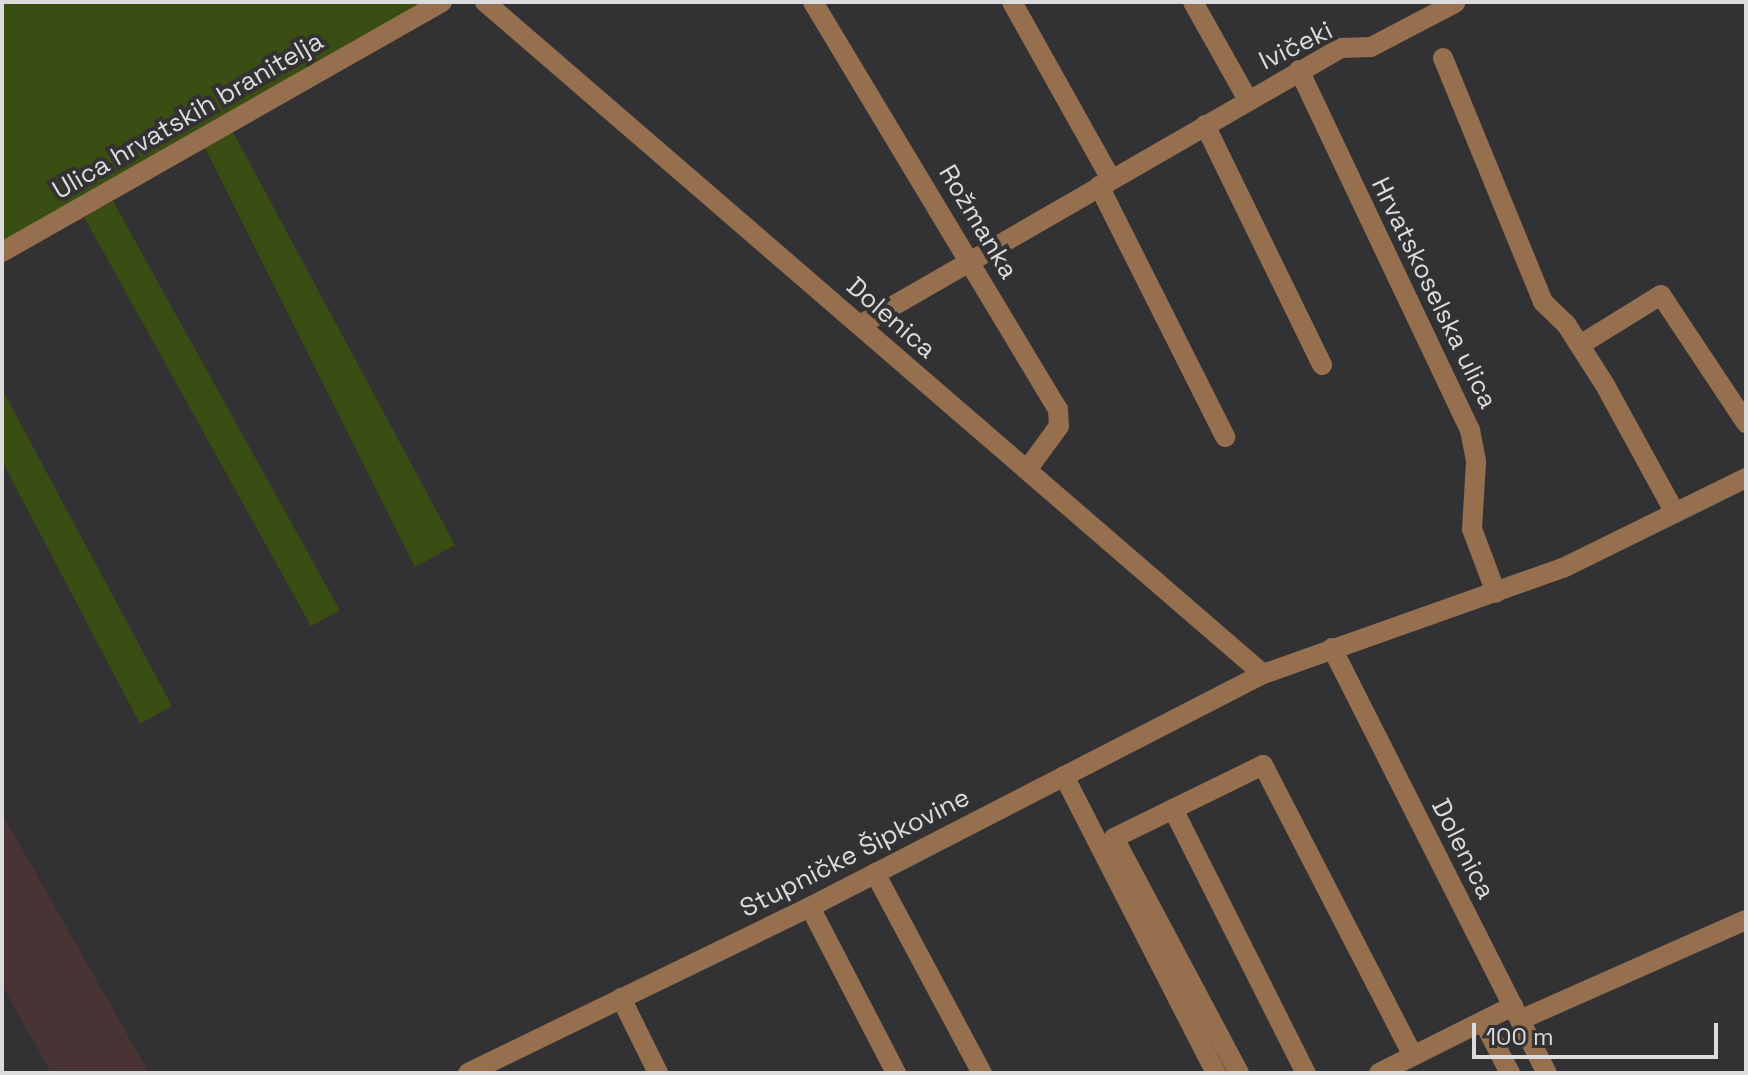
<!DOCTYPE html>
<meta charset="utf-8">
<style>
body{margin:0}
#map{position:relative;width:1748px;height:1075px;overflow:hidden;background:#323134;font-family:"Space Grotesk",sans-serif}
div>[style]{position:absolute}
.industrial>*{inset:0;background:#483335}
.green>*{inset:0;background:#3a4d13;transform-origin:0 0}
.minor>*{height:20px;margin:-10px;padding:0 10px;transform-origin:10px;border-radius:10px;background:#966f4f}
span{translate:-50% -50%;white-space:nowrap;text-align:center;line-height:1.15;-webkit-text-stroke:8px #323134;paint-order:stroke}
.street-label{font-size:26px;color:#dcdbdd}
.frame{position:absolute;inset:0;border:4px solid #dcdbdd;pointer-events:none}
.scale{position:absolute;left:1472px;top:1023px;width:246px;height:36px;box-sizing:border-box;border:4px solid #dcdbdd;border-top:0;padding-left:10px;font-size:24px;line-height:28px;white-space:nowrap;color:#dcdbdd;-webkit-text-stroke:6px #323134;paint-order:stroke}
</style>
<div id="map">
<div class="industrial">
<div style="clip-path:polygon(2px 816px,3px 815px,149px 1073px,51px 1073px,2px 985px)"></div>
</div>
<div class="green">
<div style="clip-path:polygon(2px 2px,425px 2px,2px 244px)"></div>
<div style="clip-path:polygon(233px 132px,455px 545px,415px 567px,205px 148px)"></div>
<div style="left:113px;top:201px;width:468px;height:33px;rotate:61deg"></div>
<div style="clip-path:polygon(2px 389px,172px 706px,140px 724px,2px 461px)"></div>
</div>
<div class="minor">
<div style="left:485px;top:2px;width:1028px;rotate:40.82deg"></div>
<div style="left:813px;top:2px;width:475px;rotate:59deg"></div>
<div style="left:1058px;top:409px;width:17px;rotate:87deg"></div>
<div style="left:1059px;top:426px;width:54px;rotate:126deg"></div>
<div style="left:1012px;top:2px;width:203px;rotate:60.8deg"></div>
<div style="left:1193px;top:2px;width:112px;rotate:60.7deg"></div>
<div style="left:1443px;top:58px;width:264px;rotate:67.7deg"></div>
<div style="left:1543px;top:302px;width:32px;rotate:44deg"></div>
<div style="left:1566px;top:324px;width:72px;rotate:57.4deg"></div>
<div style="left:1605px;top:385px;width:146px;rotate:61.3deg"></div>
<div style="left:1299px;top:70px;width:399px;rotate:64.6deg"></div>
<div style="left:1470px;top:430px;width:33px;rotate:79deg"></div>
<div style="left:1476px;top:462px;width:67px;rotate:93.4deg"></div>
<div style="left:1472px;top:529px;width:68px;rotate:69.4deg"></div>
<div style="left:1205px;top:125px;width:267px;rotate:64deg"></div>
<div style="left:1099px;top:186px;width:281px;rotate:63.3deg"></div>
<div style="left:2px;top:252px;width:506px;rotate:-29.6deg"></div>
<div style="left:860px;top:325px;width:555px;rotate:-29.94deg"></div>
<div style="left:1341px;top:48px;width:30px;rotate:-2deg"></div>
<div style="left:1371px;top:47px;width:95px;rotate:-27.6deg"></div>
<div style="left:1580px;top:345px;width:95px;rotate:-31.7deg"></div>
<div style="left:1661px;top:295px;width:154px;rotate:56.4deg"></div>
<div style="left:1332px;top:648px;width:476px;rotate:63.2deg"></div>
<div style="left:1064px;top:776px;width:334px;rotate:62.9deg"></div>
<div style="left:1173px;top:809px;width:296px;rotate:63.3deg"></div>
<div style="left:875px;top:873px;width:227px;rotate:61.9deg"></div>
<div style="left:810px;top:907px;width:187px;rotate:62.6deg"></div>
<div style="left:621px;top:998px;width:84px;rotate:63.7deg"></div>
<div style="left:1520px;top:1020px;width:247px;rotate:-23.9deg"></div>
<div style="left:1483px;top:1021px;width:59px;rotate:62.6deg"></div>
<div style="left:468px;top:1073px;width:380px;rotate:-25.9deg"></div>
<div style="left:810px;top:907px;width:509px;rotate:-27.22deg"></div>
<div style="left:1263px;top:674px;width:318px;rotate:-19.5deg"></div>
<div style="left:1563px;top:568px;width:204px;rotate:-26.2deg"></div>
<div style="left:1239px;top:1073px;width:266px;rotate:-118deg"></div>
<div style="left:1114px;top:838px;width:166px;rotate:-26.1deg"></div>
<div style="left:1263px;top:765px;width:327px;rotate:62.7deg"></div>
<div style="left:1379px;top:1073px;width:150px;rotate:-26.6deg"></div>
</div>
<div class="street-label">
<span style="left:1296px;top:46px;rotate:-26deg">Ivičeki</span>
<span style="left:188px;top:116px;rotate:-30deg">Ulica hrvatskih branitelja</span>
<span style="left:978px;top:222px;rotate:59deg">Rožmanka</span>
<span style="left:1434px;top:293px;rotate:64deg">Hrvatskoselska ulica</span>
<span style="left:891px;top:318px;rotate:41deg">Dolenica</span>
<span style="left:1463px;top:849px;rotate:63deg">Dolenica</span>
<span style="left:855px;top:853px;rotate:-27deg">Stupničke Šipkovine</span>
</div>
<div class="frame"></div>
<div class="scale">100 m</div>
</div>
